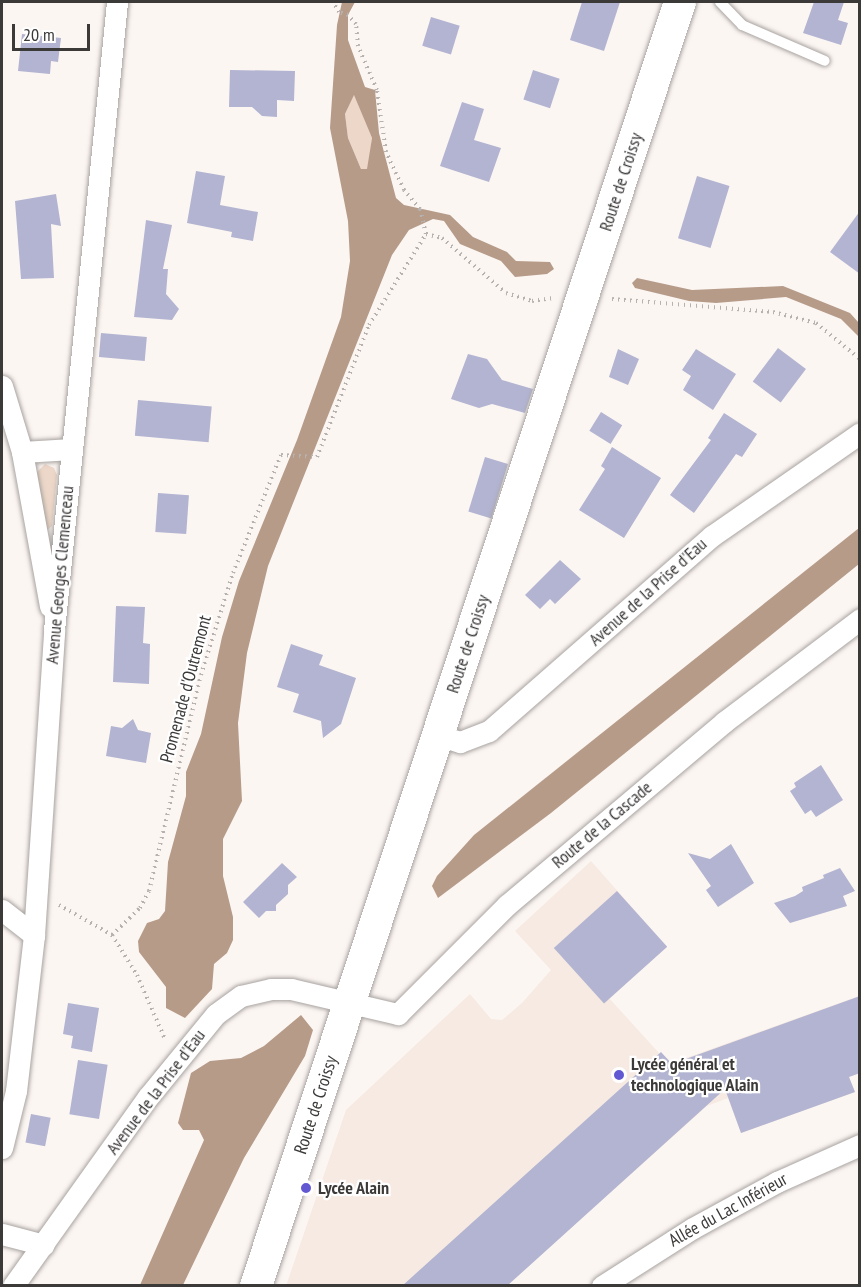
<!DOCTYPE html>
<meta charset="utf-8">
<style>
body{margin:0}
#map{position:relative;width:861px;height:1287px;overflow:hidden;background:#fcf6f3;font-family:"PT Sans Narrow",sans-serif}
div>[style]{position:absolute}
.built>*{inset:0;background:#f6eae2}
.green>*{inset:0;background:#edd7c8}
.water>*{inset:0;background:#b69b89}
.building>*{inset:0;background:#b2b4d1;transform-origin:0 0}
.path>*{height:4px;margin-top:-2px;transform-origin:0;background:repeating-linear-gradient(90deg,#b7b2b0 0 1.5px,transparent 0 6px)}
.roads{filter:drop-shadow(0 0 2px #a8a3a0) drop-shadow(0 0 2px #a8a3a0)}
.service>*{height:10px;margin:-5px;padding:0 5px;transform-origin:5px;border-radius:5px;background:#fff}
.minor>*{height:21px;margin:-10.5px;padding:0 10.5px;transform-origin:10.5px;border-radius:10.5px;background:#fff}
.secondary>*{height:32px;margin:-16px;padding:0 16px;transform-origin:16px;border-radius:16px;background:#fff}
.dots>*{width:16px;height:16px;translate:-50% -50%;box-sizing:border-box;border:3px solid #fff;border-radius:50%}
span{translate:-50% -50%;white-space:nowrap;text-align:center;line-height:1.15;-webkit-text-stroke:4.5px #fff;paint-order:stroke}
.street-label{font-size:18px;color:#3c3a39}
.poi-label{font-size:18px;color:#3c3a39;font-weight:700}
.left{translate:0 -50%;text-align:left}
.frame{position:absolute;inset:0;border:3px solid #3c3a39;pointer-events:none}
.scale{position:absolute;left:12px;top:24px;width:78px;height:27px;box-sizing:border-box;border:3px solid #3c3a39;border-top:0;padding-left:8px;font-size:18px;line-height:21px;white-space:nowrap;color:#3c3a39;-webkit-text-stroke:4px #fff;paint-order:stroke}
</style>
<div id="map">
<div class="built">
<div style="clip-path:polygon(591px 861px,667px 947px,609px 998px,659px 1053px,672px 1063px,859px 996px,859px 1073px,849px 1077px,855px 1092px,741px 1133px,728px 1098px,707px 1106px,507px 1285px,286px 1286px,346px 1110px,470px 994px,491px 1019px,502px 1020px,522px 1003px,551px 970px,515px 931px)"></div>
</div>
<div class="green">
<div style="clip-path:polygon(354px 94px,372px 138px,368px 169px,361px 169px,348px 138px,345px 114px)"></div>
<div style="clip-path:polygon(45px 464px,54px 468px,57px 475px,52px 526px,46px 531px,36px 473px)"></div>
</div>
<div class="water">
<div style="clip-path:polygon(evenodd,342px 2px,355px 2px,348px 15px,348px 40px,365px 87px,375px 90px,379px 133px,396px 198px,404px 205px,450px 215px,473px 237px,507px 252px,516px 261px,550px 262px,554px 269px,547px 274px,515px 277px,501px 261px,460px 244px,444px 221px,433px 219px,409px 230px,392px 255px,268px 566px,247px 653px,238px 723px,242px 801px,223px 839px,223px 876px,233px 917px,233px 940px,227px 953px,214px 964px,212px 989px,185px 1018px,166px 1008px,166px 987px,139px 952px,138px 941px,147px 923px,159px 919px,165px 911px,168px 862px,186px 796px,186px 772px,201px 734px,222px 637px,239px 581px,297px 440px,341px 317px,350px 261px,348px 221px,330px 128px,337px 25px,342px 2px,354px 95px,372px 138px,367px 169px,361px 169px,348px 138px,345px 114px,354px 95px)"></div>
<div style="clip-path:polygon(637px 278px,692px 290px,783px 286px,850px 313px,859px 323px,859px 337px,841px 319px,786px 297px,716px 303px,689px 301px,635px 288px,632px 283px)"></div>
<div style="clip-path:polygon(859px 528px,859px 564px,551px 813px,438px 898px,432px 886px,437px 876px,474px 835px)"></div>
<div style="clip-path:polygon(301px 1015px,313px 1030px,305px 1056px,244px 1158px,183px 1285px,140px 1285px,204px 1140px,199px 1130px,183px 1130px,178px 1123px,191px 1073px,210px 1061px,241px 1058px,264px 1046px)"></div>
</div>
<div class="building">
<div style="clip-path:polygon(582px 2px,620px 2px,604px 51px,570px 40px)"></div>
<div style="clip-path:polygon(814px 2px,844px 2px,838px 20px,848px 23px,841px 45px,803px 33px)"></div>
<div style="left:431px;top:17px;width:30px;height:30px;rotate:17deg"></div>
<div style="clip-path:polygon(22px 34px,61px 38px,58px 62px,51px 61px,50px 74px,18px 71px)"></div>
<div style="clip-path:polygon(230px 70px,295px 71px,294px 101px,277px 100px,277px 117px,262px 116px,252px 107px,229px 107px)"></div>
<div style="left:533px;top:70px;width:28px;height:31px;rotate:18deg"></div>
<div style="clip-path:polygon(462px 102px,484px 109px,474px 140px,501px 148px,489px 182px,440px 166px)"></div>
<div style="clip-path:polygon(196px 171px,225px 176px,220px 205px,258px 212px,253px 241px,231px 237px,232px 232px,187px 223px)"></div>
<div style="left:697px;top:176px;width:34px;height:65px;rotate:17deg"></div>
<div style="clip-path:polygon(56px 194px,61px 226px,51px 224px,54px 278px,21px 279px,15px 201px)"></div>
<div style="clip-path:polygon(860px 211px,860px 274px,830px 252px)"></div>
<div style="clip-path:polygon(146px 220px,172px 225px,163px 269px,168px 269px,166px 294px,179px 309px,172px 320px,134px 317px)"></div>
<div style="left:101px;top:333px;width:46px;height:24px;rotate:5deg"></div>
<div style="left:778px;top:348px;width:35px;height:42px;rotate:37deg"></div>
<div style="clip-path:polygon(618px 349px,639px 359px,628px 385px,609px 377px)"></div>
<div style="clip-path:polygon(696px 349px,736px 374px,713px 410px,683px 390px,691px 376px,682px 370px)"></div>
<div style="clip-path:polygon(468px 354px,487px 359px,502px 380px,533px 389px,525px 413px,492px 404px,479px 408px,451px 399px)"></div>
<div style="left:138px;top:400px;width:74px;height:36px;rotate:5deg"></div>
<div style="left:601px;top:412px;width:25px;height:22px;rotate:32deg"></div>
<div style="clip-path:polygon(724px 413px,757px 434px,742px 457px,736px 454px,694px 513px,670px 495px,711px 440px,708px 438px)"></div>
<div style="clip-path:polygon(612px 447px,661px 478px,624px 538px,579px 510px,605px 469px,601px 466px)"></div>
<div style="left:485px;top:457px;width:24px;height:57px;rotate:17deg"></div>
<div style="left:158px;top:493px;width:31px;height:39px;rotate:4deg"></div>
<div style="clip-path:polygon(560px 560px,581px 579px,555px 604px,550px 599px,540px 609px,525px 595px)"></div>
<div style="clip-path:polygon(116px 606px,145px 607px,143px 643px,150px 644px,149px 684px,113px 682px)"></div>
<div style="clip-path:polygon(291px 644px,323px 655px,319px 665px,356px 678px,341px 724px,323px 738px,321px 721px,293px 712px,299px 694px,277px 687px)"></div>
<div style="clip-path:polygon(133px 719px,138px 730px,151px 733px,146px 763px,106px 756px,111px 726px,122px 728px)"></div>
<div style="clip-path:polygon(821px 765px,843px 800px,816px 817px,811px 810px,805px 814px,790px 791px,796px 787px,794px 783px)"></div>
<div style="clip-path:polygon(731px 844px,754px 883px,718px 907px,706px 890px,711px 886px,688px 853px,710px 859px)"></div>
<div style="clip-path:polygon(282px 863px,297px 877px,288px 885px,288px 894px,276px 905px,276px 911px,266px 911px,259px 918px,243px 902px)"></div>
<div style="clip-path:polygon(840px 868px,855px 891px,843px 896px,847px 906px,790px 923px,774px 903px,795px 896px,803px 891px,802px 887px,824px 878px,823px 875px)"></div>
<div style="left:617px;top:891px;width:75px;height:85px;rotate:48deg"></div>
<div style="clip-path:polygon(860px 996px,860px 1073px,849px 1077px,855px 1092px,741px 1133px,725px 1089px,507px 1286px,402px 1286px,661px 1052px,672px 1064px)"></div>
<div style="clip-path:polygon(68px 1003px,99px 1008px,92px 1052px,71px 1048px,73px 1036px,63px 1034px)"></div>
<div style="left:78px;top:1060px;width:30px;height:55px;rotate:9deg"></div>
<div style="left:31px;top:1114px;width:20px;height:29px;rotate:11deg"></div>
</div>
<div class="path">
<div style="left:426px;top:234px;width:16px;rotate:14deg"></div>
<div style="left:442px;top:238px;width:84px;rotate:40.7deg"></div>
<div style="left:506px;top:293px;width:27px;rotate:17deg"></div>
<div style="left:532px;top:301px;width:21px;rotate:-8deg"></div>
<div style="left:612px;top:299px;width:162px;rotate:4.6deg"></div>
<div style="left:773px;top:312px;width:44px;rotate:14.3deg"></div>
<div style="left:816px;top:323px;width:57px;rotate:39.3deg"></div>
<div style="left:59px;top:905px;width:61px;rotate:29.5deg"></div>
<div style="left:112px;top:935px;width:47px;rotate:58deg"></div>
<div style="left:137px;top:975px;width:70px;rotate:66.4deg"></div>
<div style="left:112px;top:935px;width:39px;rotate:-44deg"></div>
<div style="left:140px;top:908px;width:19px;rotate:-62deg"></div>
<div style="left:149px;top:891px;width:222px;rotate:-76.5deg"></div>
<div style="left:201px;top:675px;width:107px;rotate:-72.6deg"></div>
<div style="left:233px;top:573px;width:127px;rotate:-67.9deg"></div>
<div style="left:281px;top:455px;width:36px;rotate:3deg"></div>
<div style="left:317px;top:457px;width:142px;rotate:-68.5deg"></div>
<div style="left:369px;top:325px;width:107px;rotate:-57.9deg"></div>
<div style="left:426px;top:234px;width:26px;rotate:-103deg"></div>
<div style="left:420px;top:209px;width:25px;rotate:-130deg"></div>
<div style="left:404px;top:190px;width:42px;rotate:-115.3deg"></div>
<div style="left:386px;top:152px;width:63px;rotate:-98.3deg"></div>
<div style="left:377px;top:90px;width:48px;rotate:-113.4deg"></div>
<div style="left:358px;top:46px;width:22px;rotate:-95deg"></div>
<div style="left:356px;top:24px;width:12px;rotate:-132deg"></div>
<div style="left:348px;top:15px;width:9px;rotate:-162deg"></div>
<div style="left:339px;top:12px;width:12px;rotate:-121deg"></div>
</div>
<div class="roads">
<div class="service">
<div style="left:720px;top:2px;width:32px;rotate:46deg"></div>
<div style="left:742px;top:25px;width:90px;rotate:23.4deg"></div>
</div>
<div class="minor">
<div style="left:2px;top:386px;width:69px;rotate:73.1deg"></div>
<div style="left:22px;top:452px;width:157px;rotate:79.7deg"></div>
<div style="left:22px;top:452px;width:50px;rotate:-3.4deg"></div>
<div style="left:438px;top:735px;width:23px;rotate:18deg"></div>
<div style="left:460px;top:742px;width:31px;rotate:-21deg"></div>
<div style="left:489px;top:731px;width:296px;rotate:-41.2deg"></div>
<div style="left:712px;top:536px;width:180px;rotate:-34.8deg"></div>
<div style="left:2px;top:910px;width:41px;rotate:38deg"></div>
<div style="left:2px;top:1148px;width:59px;rotate:-76.2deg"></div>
<div style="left:16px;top:1091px;width:157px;rotate:-83.4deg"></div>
<div style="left:34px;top:935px;width:306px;rotate:-86.2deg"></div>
<div style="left:54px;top:630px;width:631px;rotate:-84.27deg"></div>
<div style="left:2px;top:1234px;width:43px;rotate:14.7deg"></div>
<div style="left:13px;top:1286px;width:232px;rotate:-54.5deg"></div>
<div style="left:148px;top:1097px;width:107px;rotate:-50.7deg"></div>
<div style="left:216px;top:1014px;width:31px;rotate:-36deg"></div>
<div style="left:241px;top:996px;width:31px;rotate:-13deg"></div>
<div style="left:271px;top:989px;width:20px"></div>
<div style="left:291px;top:989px;width:110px;rotate:13.2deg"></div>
<div style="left:398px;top:1014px;width:154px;rotate:-45deg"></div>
<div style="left:507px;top:905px;width:284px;rotate:-40.1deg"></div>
<div style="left:724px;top:722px;width:171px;rotate:-37.1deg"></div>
<div style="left:602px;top:1286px;width:108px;rotate:-32.5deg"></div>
<div style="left:693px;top:1228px;width:96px;rotate:-28.7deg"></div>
<div style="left:777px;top:1182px;width:91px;rotate:-24deg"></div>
</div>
<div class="secondary">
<div style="left:256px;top:1286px;width:1352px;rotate:-71.73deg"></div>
</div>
</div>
<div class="dots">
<div style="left:619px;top:1075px;background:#6258d1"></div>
<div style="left:306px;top:1188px;background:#6258d1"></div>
</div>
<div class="street-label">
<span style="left:621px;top:182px;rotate:-72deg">Route de Croissy</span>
<span style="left:60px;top:575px;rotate:-85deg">Avenue Georges Clemenceau</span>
<span style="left:648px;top:592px;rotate:-42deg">Avenue de la Prise d'Eau</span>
<span style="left:468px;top:644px;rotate:-72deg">Route de Croissy</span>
<span style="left:186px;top:689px;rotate:-75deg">Promenade d'Outremont</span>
<span style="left:602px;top:825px;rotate:-40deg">Route de la Cascade</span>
<span style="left:156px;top:1092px;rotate:-53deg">Avenue de la Prise d'Eau</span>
<span style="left:316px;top:1105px;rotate:-72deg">Route de Croissy</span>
<span style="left:728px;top:1210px;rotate:-29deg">Allée du Lac Inférieur</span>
</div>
<div class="poi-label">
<span class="left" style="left:631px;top:1075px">Lycée général et<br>technologique Alain</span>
<span class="left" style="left:318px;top:1188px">Lycée Alain</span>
</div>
<div class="frame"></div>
<div class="scale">20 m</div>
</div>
